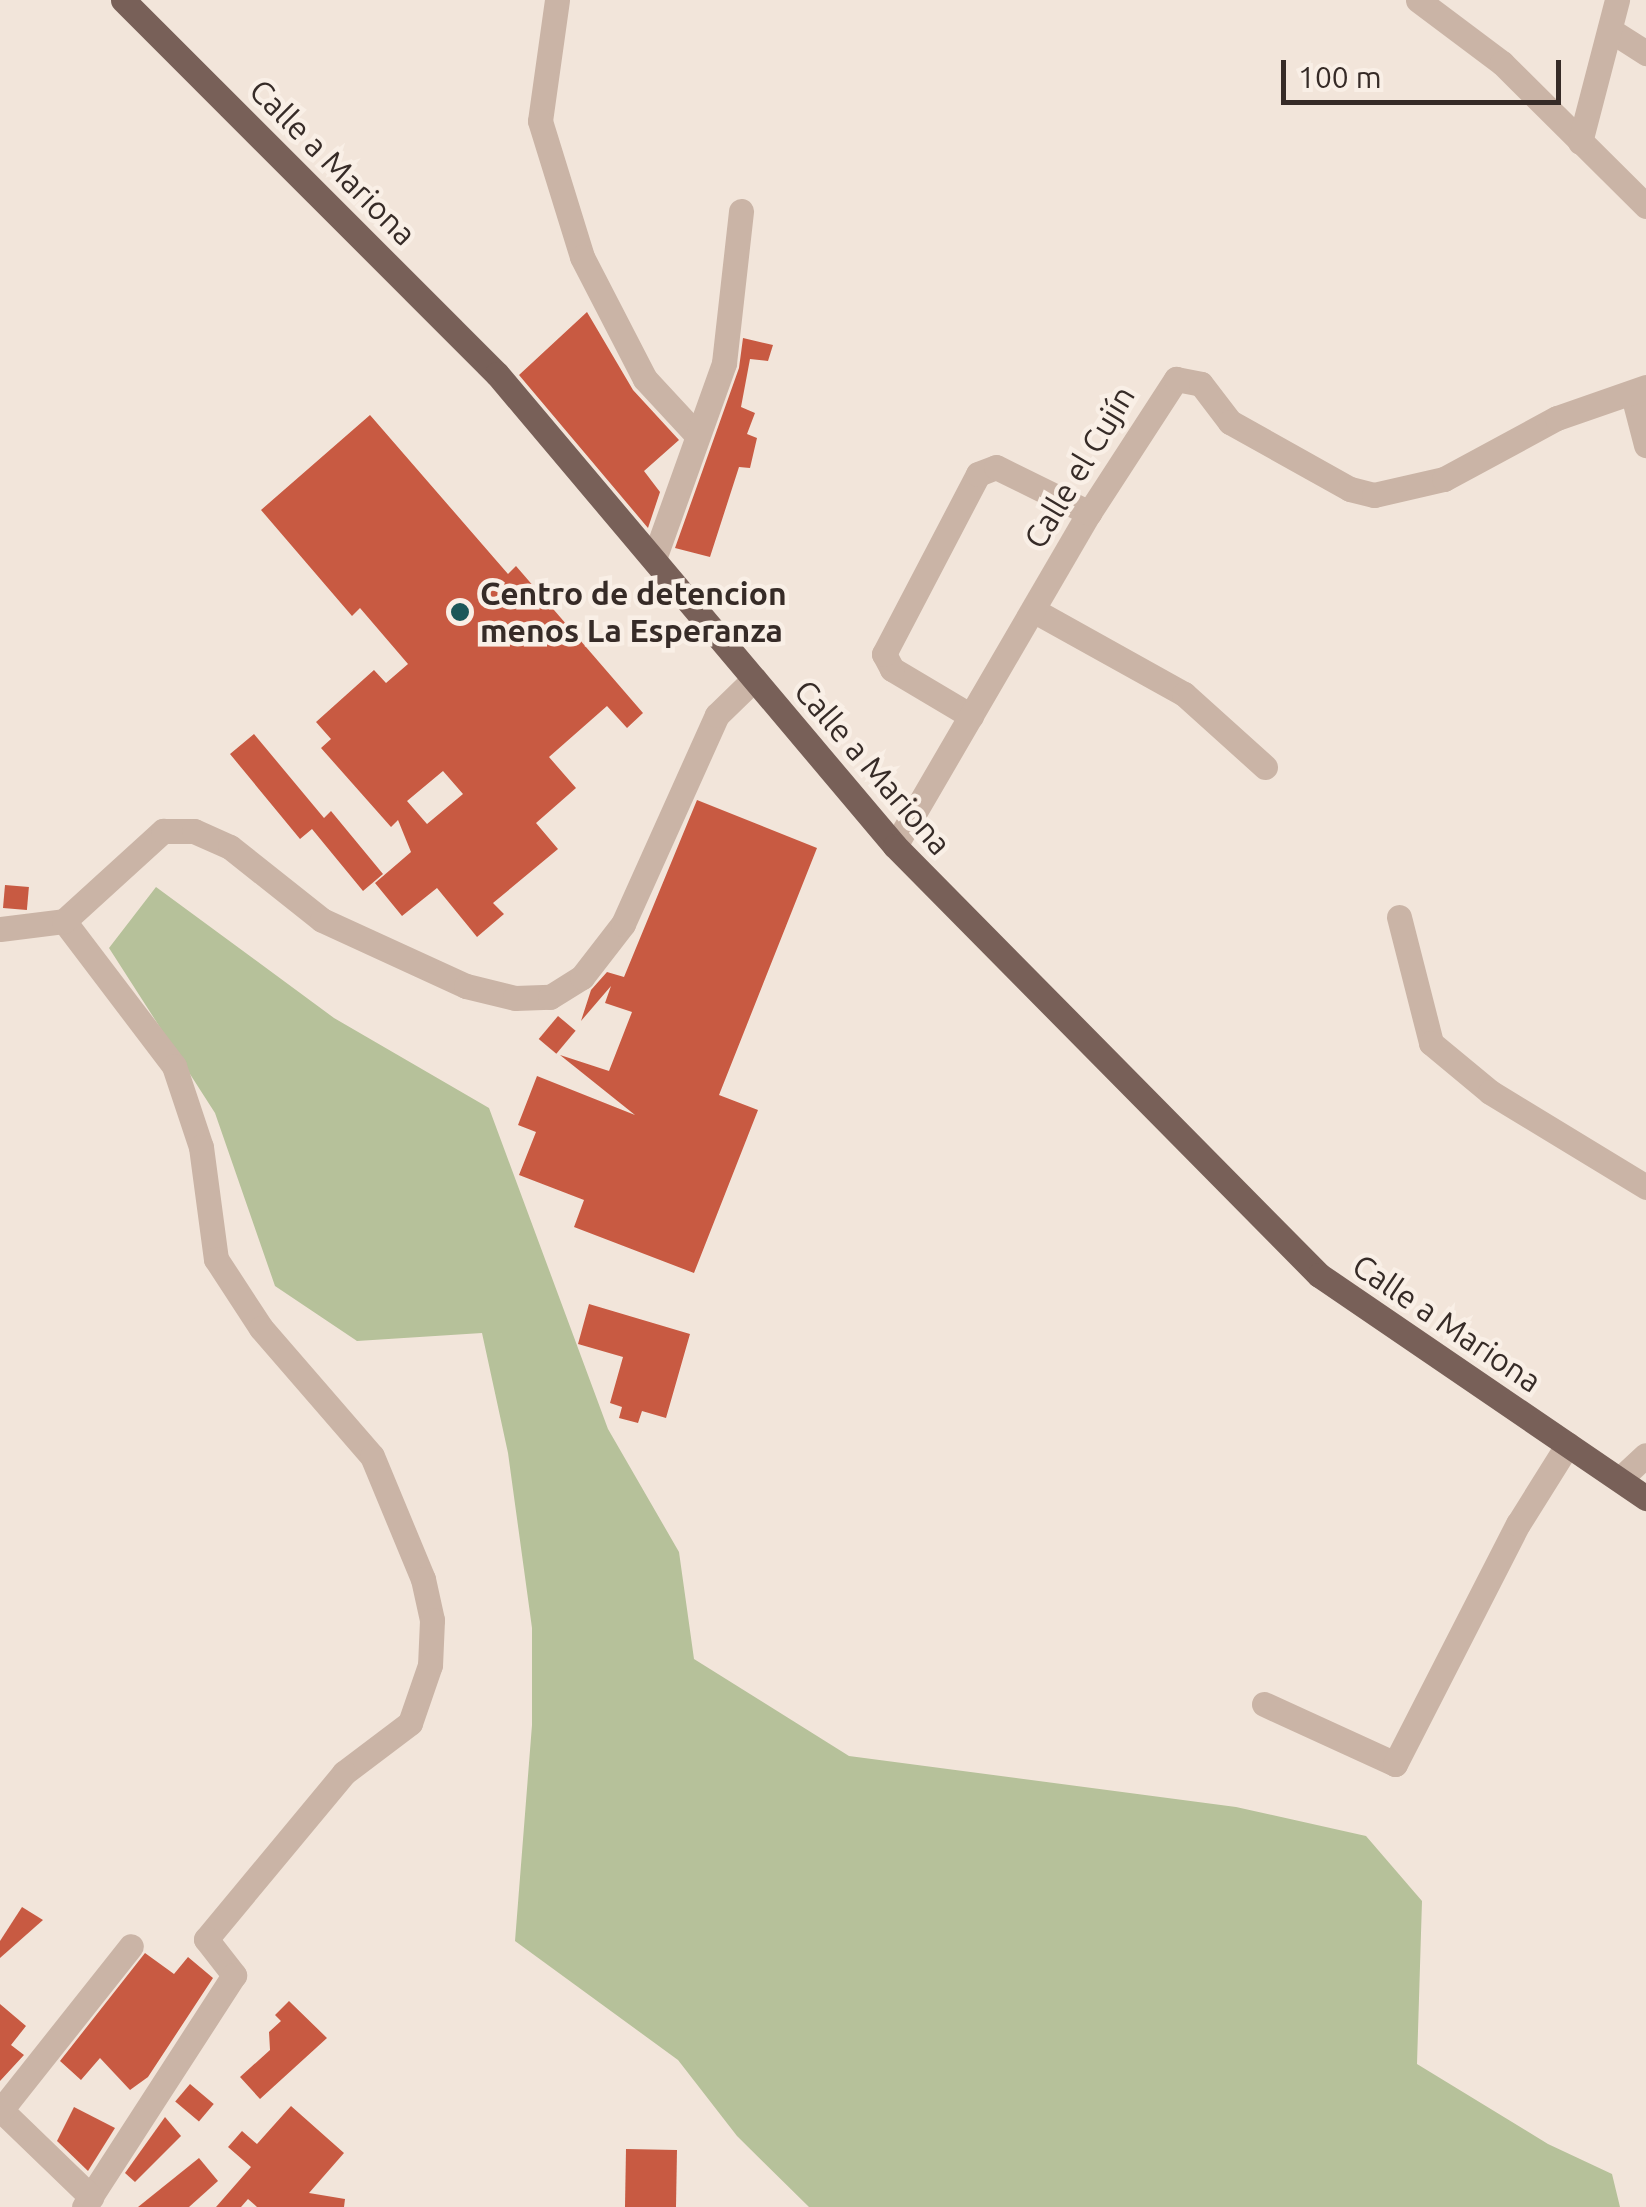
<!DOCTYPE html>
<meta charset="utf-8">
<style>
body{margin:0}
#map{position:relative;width:1646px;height:2207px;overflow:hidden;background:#f2e5da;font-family:Ubuntu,sans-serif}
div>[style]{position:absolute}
.green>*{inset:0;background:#b6c19a}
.building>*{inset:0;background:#c85a42;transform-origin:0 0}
.minor>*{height:25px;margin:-12.5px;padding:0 12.5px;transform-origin:12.5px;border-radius:12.5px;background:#cab4a6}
.major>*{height:25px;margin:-12.5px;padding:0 12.5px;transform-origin:12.5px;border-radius:12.5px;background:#786058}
.dots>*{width:28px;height:28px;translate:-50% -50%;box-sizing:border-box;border:5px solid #f9efe6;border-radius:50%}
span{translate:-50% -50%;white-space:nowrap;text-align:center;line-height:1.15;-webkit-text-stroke:9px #f9efe6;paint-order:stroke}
.street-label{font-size:32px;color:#362b27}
.poi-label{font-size:32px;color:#362b27;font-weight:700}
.left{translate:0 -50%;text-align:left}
.scale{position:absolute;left:1281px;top:60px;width:280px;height:45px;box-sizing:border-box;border:5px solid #362b27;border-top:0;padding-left:12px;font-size:30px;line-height:35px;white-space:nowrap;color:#362b27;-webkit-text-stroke:8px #f9efe6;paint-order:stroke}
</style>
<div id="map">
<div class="green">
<div style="clip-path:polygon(156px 887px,334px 1018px,489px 1108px,608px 1429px,679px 1552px,694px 1659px,849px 1756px,1236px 1807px,1366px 1836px,1422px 1901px,1417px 2064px,1548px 2144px,1612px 2174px,1620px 2207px,809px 2207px,737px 2136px,678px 2060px,515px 1941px,532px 1725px,532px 1628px,508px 1453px,482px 1333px,357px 1341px,275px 1286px,215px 1113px,109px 948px)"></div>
</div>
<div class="building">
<div style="clip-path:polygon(587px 312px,633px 390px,679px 440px,644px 471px,660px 492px,648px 528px,519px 375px)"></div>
<div style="clip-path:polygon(743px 338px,773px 345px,768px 361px,750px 359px,741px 407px,755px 413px,747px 434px,757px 438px,750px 468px,739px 467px,710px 557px,675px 548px,739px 368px)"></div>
<div style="clip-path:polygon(evenodd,370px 415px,508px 574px,516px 566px,643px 713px,627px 728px,607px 706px,549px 757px,576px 788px,536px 823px,558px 849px,493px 903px,504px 914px,477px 937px,437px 888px,402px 916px,375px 883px,411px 852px,398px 820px,391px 827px,321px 748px,331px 739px,316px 722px,374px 670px,386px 683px,408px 664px,360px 608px,352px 616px,261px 510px,370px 415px,443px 771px,463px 794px,427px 824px,407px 801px,443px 771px)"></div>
<div style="clip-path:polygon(254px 734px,324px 818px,331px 811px,383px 874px,363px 891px,312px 829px,300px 839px,230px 754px)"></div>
<div style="clip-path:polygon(697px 800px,817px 848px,719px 1095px,758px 1110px,694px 1273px,574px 1227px,584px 1200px,519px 1175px,536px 1132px,518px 1125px,537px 1076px,635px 1115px,560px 1055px,609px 1071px,632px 1012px,605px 1003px,611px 986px,581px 1021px,591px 990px,607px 972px,624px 977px)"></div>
<div style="left:5px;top:885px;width:24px;height:23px;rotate:5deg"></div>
<div style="left:558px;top:1016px;width:23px;height:30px;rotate:40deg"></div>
<div style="clip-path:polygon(589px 1304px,690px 1334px,666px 1418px,642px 1411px,638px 1423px,619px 1418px,622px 1407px,610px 1403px,623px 1357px,578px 1344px)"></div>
<div style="clip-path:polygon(22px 1907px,43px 1920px,0 1958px,0 1941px)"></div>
<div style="clip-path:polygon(145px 1953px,174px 1974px,188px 1957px,213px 1978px,148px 2077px,130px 2090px,100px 2058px,81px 2080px,60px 2061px)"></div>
<div style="clip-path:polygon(289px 2001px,327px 2038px,260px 2099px,240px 2077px,270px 2050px,269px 2032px,281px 2021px,275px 2015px)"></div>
<div style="clip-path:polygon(0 2004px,26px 2026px,11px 2045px,24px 2055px,0 2081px)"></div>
<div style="left:190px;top:2084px;width:31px;height:23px;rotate:40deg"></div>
<div style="clip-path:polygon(291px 2106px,344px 2153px,309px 2193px,345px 2199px,344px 2207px,257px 2207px,248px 2199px,241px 2207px,216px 2207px,251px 2167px,228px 2147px,242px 2131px,257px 2144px)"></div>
<div style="clip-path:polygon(74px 2107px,115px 2128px,88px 2171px,57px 2141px)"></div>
<div style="clip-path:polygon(165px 2117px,181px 2136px,135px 2182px,125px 2173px)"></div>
<div style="left:626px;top:2149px;width:51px;height:58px;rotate:1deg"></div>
<div style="clip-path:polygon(199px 2158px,218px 2181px,189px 2207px,138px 2207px)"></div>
</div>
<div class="minor">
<div style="left:557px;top:0;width:122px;rotate:98deg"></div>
<div style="left:540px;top:121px;width:142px;rotate:72.8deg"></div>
<div style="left:582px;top:257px;width:137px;rotate:62.7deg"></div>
<div style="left:645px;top:379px;width:74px;rotate:47.2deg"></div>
<div style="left:1418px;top:0;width:105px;rotate:36.9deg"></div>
<div style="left:1502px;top:63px;width:203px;rotate:44.8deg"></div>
<div style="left:1610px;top:30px;width:43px;rotate:32.6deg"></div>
<div style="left:1580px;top:142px;width:147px;rotate:-75.4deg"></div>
<div style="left:1633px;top:395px;width:52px;rotate:75.4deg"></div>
<div style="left:655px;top:556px;width:205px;rotate:-70.3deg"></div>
<div style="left:724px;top:363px;width:153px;rotate:-83.6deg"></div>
<div style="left:1033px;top:610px;width:173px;rotate:29.1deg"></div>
<div style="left:1184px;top:694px;width:109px;rotate:42deg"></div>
<div style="left:971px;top:716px;width:92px;rotate:-149.3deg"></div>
<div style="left:892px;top:669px;width:17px;rotate:-118deg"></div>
<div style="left:884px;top:654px;width:203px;rotate:-62.4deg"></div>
<div style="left:978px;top:474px;width:19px;rotate:-21deg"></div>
<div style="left:996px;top:467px;width:104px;rotate:26.3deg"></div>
<div style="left:895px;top:846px;width:385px;rotate:-59.8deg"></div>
<div style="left:1089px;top:513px;width:160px;rotate:-57deg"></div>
<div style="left:1176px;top:379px;width:25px;rotate:11deg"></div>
<div style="left:1201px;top:384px;width:48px;rotate:52.7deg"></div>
<div style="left:1230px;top:422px;width:137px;rotate:29.2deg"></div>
<div style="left:1350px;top:489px;width:25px;rotate:14deg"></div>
<div style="left:1374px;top:495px;width:72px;rotate:-12.9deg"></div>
<div style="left:1444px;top:479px;width:128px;rotate:-28.4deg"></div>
<div style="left:1557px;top:418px;width:94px;rotate:-19.2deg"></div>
<div style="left:1399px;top:917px;width:130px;rotate:75.7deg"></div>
<div style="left:1431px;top:1043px;width:77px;rotate:39.7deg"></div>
<div style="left:1490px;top:1092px;width:183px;rotate:31.3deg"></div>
<div style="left:64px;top:921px;width:182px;rotate:52.8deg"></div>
<div style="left:174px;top:1066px;width:85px;rotate:71.6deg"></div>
<div style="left:201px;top:1147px;width:113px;rotate:82.4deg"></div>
<div style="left:216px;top:1259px;width:82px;rotate:56.9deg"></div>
<div style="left:261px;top:1328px;width:169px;rotate:49.1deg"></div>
<div style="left:372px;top:1456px;width:133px;rotate:67.5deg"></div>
<div style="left:423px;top:1579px;width:42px;rotate:77.6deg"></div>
<div style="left:432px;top:1620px;width:45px;rotate:92.5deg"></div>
<div style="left:430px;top:1665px;width:61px;rotate:109deg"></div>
<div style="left:410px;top:1723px;width:83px;rotate:142.9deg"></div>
<div style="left:344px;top:1773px;width:216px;rotate:129.7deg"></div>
<div style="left:206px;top:1939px;width:46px;rotate:52.1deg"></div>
<div style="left:234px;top:1975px;width:276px;rotate:122.9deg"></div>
<div style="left:0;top:929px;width:64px;rotate:-7.1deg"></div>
<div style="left:64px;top:921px;width:134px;rotate:-42.3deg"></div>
<div style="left:163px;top:831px;width:31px"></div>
<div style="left:194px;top:831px;width:39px;rotate:24deg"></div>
<div style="left:230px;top:847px;width:117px;rotate:38.4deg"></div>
<div style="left:322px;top:920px;width:158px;rotate:24.6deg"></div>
<div style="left:466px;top:986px;width:50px;rotate:13.8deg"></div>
<div style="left:515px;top:998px;width:35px;rotate:-2deg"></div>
<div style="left:550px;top:997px;width:38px;rotate:-32deg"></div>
<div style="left:582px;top:977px;width:67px;rotate:-52.3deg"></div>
<div style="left:623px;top:924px;width:229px;rotate:-65.8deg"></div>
<div style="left:717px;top:715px;width:52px;rotate:-44.2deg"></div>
<div style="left:1620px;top:1479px;width:35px;rotate:-43deg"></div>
<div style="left:1264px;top:1704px;width:144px;rotate:24.6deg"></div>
<div style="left:1395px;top:1764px;width:270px;rotate:-62.9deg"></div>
<div style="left:1518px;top:1524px;width:94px;rotate:-58deg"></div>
<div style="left:0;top:2109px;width:127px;rotate:44deg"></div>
<div style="left:1px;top:2110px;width:209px;rotate:-51.6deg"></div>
</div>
<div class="major">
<div style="left:123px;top:0;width:529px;rotate:45deg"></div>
<div style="left:497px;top:374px;width:617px;rotate:49.86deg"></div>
<div style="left:895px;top:846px;width:603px;rotate:45.34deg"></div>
<div style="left:1319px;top:1275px;width:396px;rotate:34.3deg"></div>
</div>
<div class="dots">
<div style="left:460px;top:612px;background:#1c5758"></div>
</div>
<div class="street-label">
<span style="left:333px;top:162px;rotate:45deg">Calle a Mariona</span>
<span style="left:1079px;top:467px;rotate:-59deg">Calle el Cujín</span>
<span style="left:873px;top:767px;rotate:49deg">Calle a Mariona</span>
<span style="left:1447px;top:1323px;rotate:34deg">Calle a Mariona</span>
</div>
<div class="poi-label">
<span class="left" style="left:480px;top:612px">Centro de detencion<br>menos La Esperanza</span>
</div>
<div class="scale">100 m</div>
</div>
